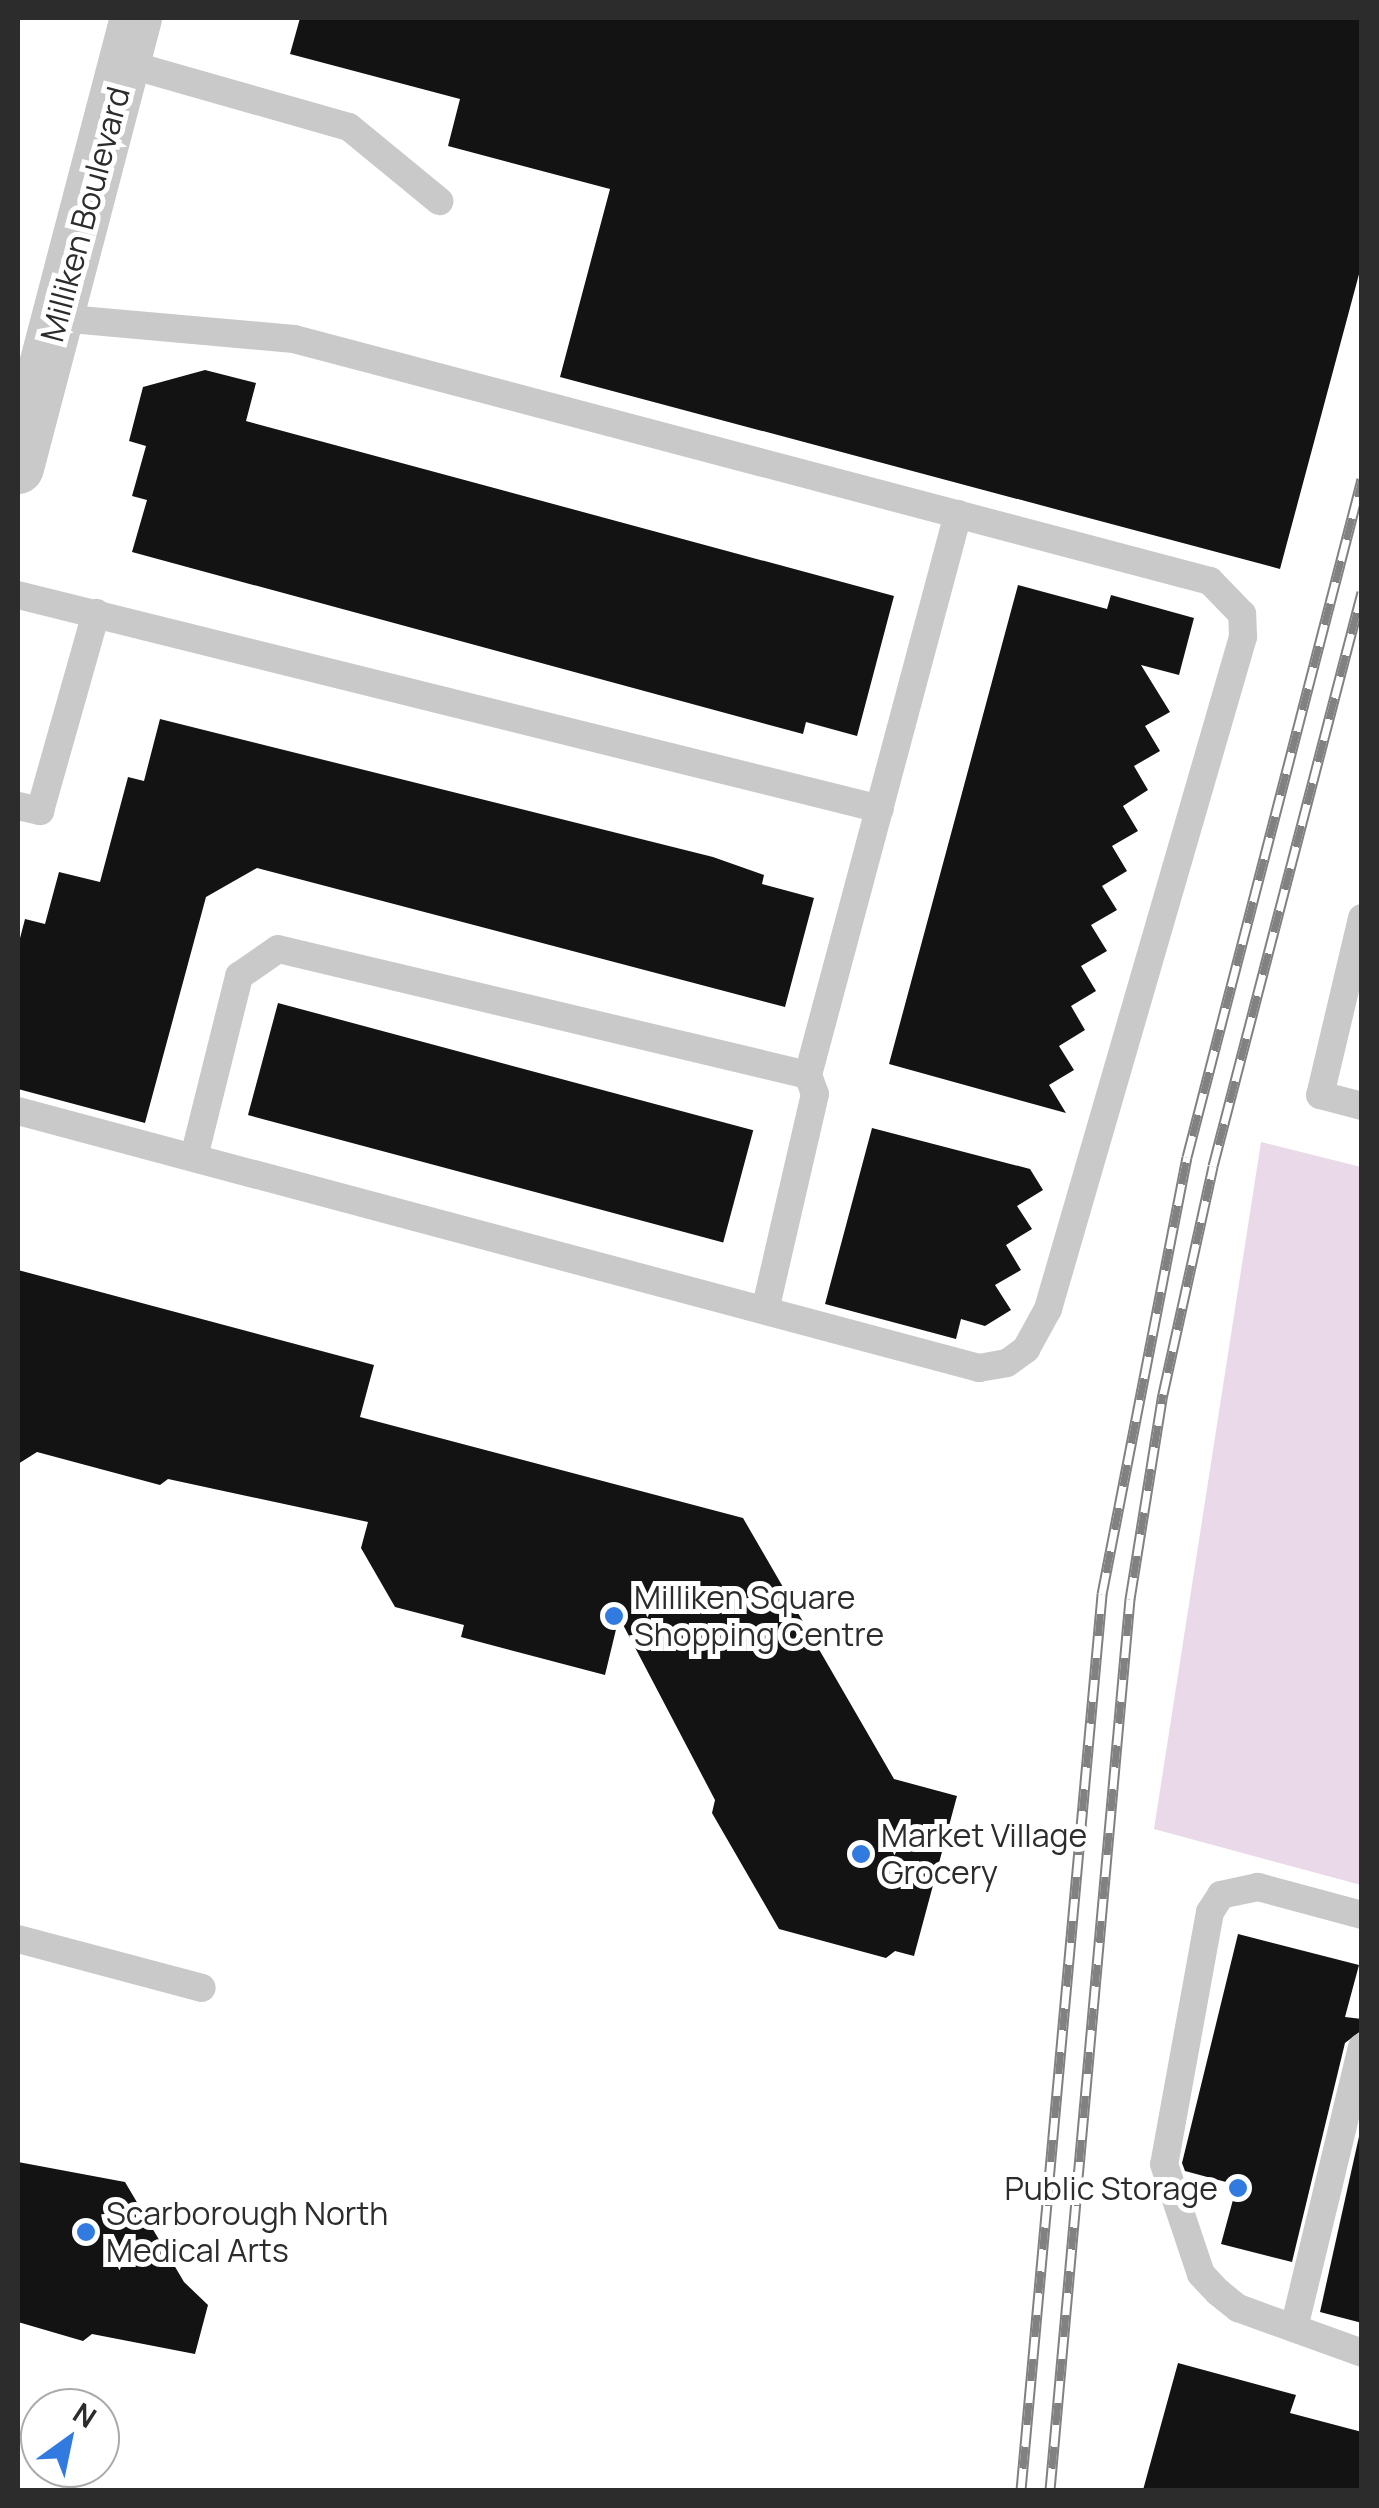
<!DOCTYPE html>
<style>
body{margin:0}
#map{position:relative;width:1379px;height:2508px;overflow:hidden;background:#fff;font-family:Manrope,sans-serif}
div>[style]{position:absolute}
.green>*{inset:0;background:#ead9e8}
.building>*{inset:0;background:#131313;transform-origin:0 0}
.lane>*{height:28px;margin:-14px;padding:0 14px;transform-origin:14px;border-radius:14px;background:#c9c9c9}
.street>*{height:52px;margin:-26px;padding:0 26px;transform-origin:26px;border-radius:26px;background:#c9c9c9}
.rail>*{height:11px;margin-top:-5.5px;transform-origin:0;background:repeating-linear-gradient(90deg,#fff 0 22px,#818181 0 44px);box-sizing:border-box;border-block:2px solid #818181}
.dots>*{width:28px;height:28px;translate:-50% -50%;box-sizing:border-box;border:5px solid #fff;border-radius:50%}
span{translate:-50% -50%;white-space:nowrap;text-align:center;line-height:1.15;-webkit-text-stroke:10px #fff;paint-order:stroke}
.street-label{font-size:32px;color:#2c2c2c}
.poi-label{font-size:32px;color:#2c2c2c}
.left{translate:0 -50%;text-align:left}
.right{translate:-100% -50%;text-align:right}
.frame{position:absolute;inset:0;border:20px solid #2c2c2c;pointer-events:none}
.north{position:absolute;left:20px;top:2388px;width:100px;height:100px;box-sizing:border-box;background:#fff;border:2px solid #ababab;border-radius:50%;rotate:33deg;font-size:28px;font-weight:700;line-height:40px;text-align:center;color:#2c2c2c}
.north::after{content:'';display:block;margin:auto;width:35px;height:45px;background:#317ae0;clip-path:polygon(50% 0,100% 100%,50% 72%,0 100%)}
</style>
<div id="map">
<div class="green">
<div style="clip-path:polygon(1261px 1142px,1361px 1167px,1361px 1885px,1154px 1829px)"></div>
</div>
<div class="building">
<div style="clip-path:polygon(300px 18px,1362px 18px,1362px 263px,1280px 569px,560px 377px,610px 189px,448px 146px,460px 99px,290px 54px)"></div>
<div style="clip-path:polygon(205px 370px,256px 383px,246px 421px,894px 596px,857px 736px,806px 722px,803px 734px,132px 552px,147px 500px,132px 496px,146px 446px,129px 441px,143px 387px)"></div>
<div style="clip-path:polygon(1018px 585px,1107px 609px,1111px 595px,1194px 618px,1179px 675px,1141px 665px,1170px 712px,1145px 726px,1160px 751px,1134px 766px,1148px 790px,1123px 806px,1138px 831px,1112px 846px,1127px 871px,1102px 886px,1117px 910px,1091px 925px,1107px 951px,1081px 966px,1096px 991px,1071px 1006px,1085px 1030px,1059px 1046px,1074px 1070px,1049px 1085px,1066px 1113px,889px 1064px)"></div>
<div style="clip-path:polygon(160px 719px,713px 857px,764px 875px,762px 884px,814px 898px,785px 1007px,257px 868px,206px 897px,145px 1123px,18px 1089px,18px 946px,25px 919px,45px 924px,59px 872px,100px 882px,128px 777px,144px 781px)"></div>
<div style="left:278px;top:1003px;width:492px;height:116px;rotate:15deg"></div>
<div style="clip-path:polygon(872px 1128px,1030px 1169px,1043px 1190px,1017px 1206px,1032px 1229px,1006px 1245px,1021px 1270px,995px 1285px,1011px 1310px,985px 1326px,961px 1319px,956px 1339px,825px 1304px)"></div>
<div style="clip-path:polygon(18px 1270px,374px 1365px,360px 1417px,743px 1518px,894px 1779px,957px 1796px,914px 1956px,895px 1951px,886px 1958px,779px 1929px,712px 1813px,715px 1800px,619px 1617px,605px 1675px,461px 1637px,464px 1625px,395px 1607px,361px 1548px,368px 1522px,168px 1479px,160px 1485px,37px 1452px,18px 1464px)"></div>
<div style="clip-path:polygon(1238px 1934px,1359px 1965px,1345px 2017px,1362px 2019px,1362px 2030px,1345px 2043px,1292px 2262px,1221px 2244px,1237px 2185px,1185px 2171px,1182px 2163px)"></div>
<div style="clip-path:polygon(1362px 2123px,1362px 2323px,1320px 2312px)"></div>
<div style="clip-path:polygon(18px 2162px,125px 2182px,184px 2282px,208px 2305px,195px 2354px,92px 2334px,83px 2341px,18px 2322px)"></div>
<div style="clip-path:polygon(1178px 2363px,1296px 2395px,1290px 2413px,1362px 2432px,1362px 2490px,1143px 2490px)"></div>
</div>
<div class="lane">
<div style="left:117px;top:61px;width:241px;rotate:15.9deg"></div>
<div style="left:349px;top:127px;width:117px;rotate:39.4deg"></div>
<div style="left:18px;top:595px;width:888px;rotate:13.94deg"></div>
<div style="left:18px;top:806px;width:23px;rotate:13deg"></div>
<div style="left:40px;top:811px;width:206px;rotate:-74.2deg"></div>
<div style="left:1362px;top:918px;width:182px;rotate:103.3deg"></div>
<div style="left:1320px;top:1095px;width:43px;rotate:14.7deg"></div>
<div style="left:808px;top:1075px;width:581px;rotate:-75.03deg"></div>
<div style="left:18px;top:1111px;width:995px;rotate:14.97deg"></div>
<div style="left:979px;top:1368px;width:28px;rotate:-10deg"></div>
<div style="left:1007px;top:1363px;width:24px;rotate:-36deg"></div>
<div style="left:1026px;top:1349px;width:46px;rotate:-61.2deg"></div>
<div style="left:1048px;top:1309px;width:700px;rotate:-73.82deg"></div>
<div style="left:1243px;top:637px;width:23px;rotate:-92deg"></div>
<div style="left:1242px;top:614px;width:46px;rotate:-134.1deg"></div>
<div style="left:1210px;top:581px;width:947px;rotate:-165.2deg"></div>
<div style="left:294px;top:339px;width:238px;rotate:-174.9deg"></div>
<div style="left:194px;top:1157px;width:187px;rotate:-76deg"></div>
<div style="left:239px;top:976px;width:47px;rotate:-34.7deg"></div>
<div style="left:278px;top:949px;width:545px;rotate:13.37deg"></div>
<div style="left:808px;top:1075px;width:20px;rotate:70deg"></div>
<div style="left:815px;top:1094px;width:222px;rotate:103deg"></div>
<div style="left:1362px;top:1915px;width:108px;rotate:-164.9deg"></div>
<div style="left:1258px;top:1887px;width:38px;rotate:168deg"></div>
<div style="left:1221px;top:1895px;width:20px;rotate:123deg"></div>
<div style="left:1210px;top:1912px;width:256px;rotate:100.3deg"></div>
<div style="left:1164px;top:2164px;width:116px;rotate:71.4deg"></div>
<div style="left:1201px;top:2274px;width:25px;rotate:47deg"></div>
<div style="left:1218px;top:2292px;width:26px;rotate:39deg"></div>
<div style="left:1238px;top:2308px;width:132px;rotate:19.9deg"></div>
<div style="left:18px;top:1939px;width:190px;rotate:14.9deg"></div>
<div style="left:1294px;top:2328px;width:289px;rotate:-76.4deg"></div>
</div>
<div class="street">
<div style="left:18px;top:468px;width:465px;rotate:-75.3deg"></div>
</div>
<div class="rail">
<div style="left:1021px;top:2490px;width:900px;rotate:-84.83deg"></div>
<div style="left:1102px;top:1594px;width:445px;rotate:-79deg"></div>
<div style="left:1187px;top:1157px;width:700px;rotate:-75.53deg"></div>
<div style="left:1050px;top:2490px;width:895px;rotate:-84.87deg"></div>
<div style="left:1130px;top:1599px;width:208px;rotate:-80.9deg"></div>
<div style="left:1163px;top:1394px;width:233px;rotate:-77.6deg"></div>
<div style="left:1213px;top:1166px;width:593px;rotate:-75.45deg"></div>
</div>
<div class="dots">
<div style="left:614px;top:1616px;background:#317ae0"></div>
<div style="left:861px;top:1854px;background:#317ae0"></div>
<div style="left:1238px;top:2188px;background:#317ae0"></div>
<div style="left:86px;top:2232px;background:#317ae0"></div>
</div>
<div class="street-label">
<span style="left:85px;top:214px;rotate:-75deg">Milliken Boulevard</span>
</div>
<div class="poi-label">
<span class="left" style="left:634px;top:1616px">Milliken Square<br>Shopping Centre</span>
<span class="left" style="left:881px;top:1854px">Market Village<br>Grocery</span>
<span class="right" style="left:1218px;top:2188px">Public Storage</span>
<span class="left" style="left:106px;top:2232px">Scarborough North<br>Medical Arts</span>
</div>
<div class="frame"></div>
<div class="north">N</div>
</div>
